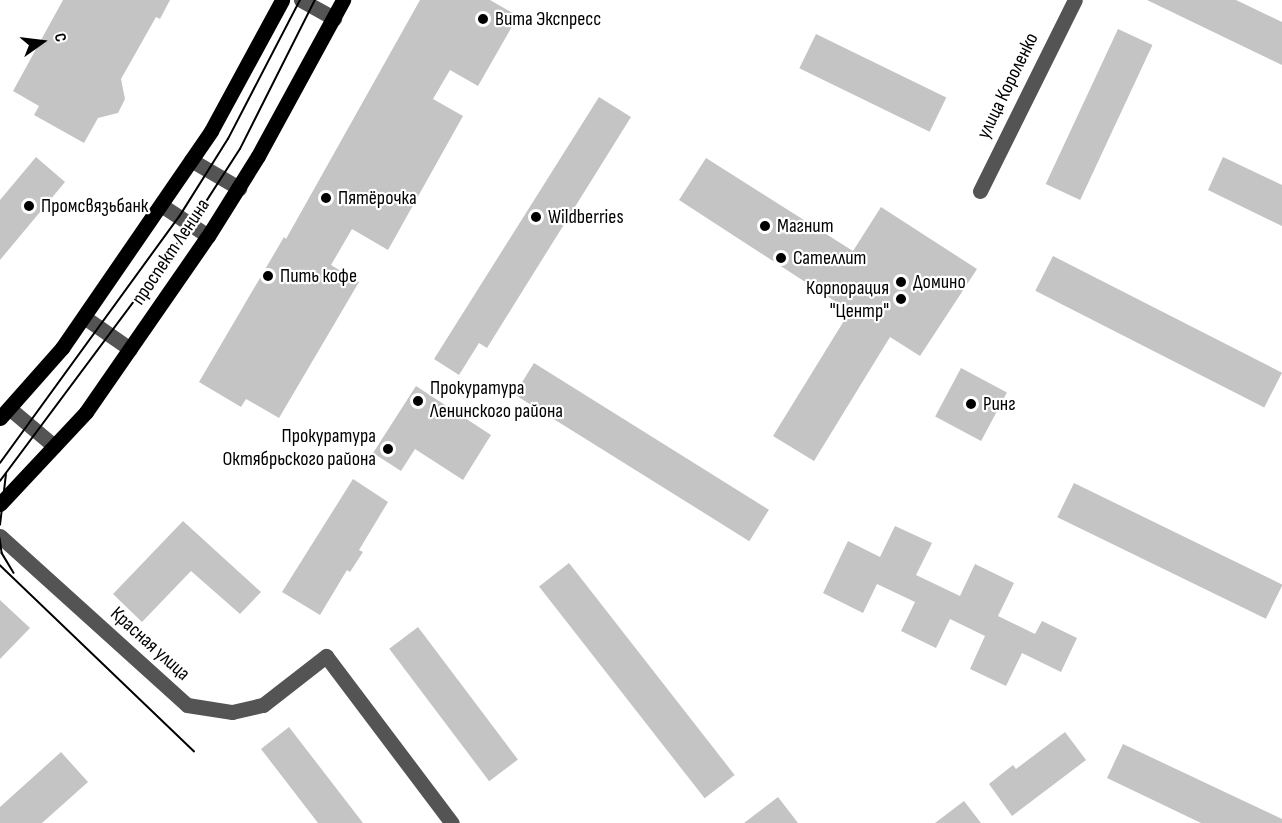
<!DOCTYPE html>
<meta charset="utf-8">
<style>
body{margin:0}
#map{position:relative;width:1282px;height:823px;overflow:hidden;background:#fff;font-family:"Sofia Sans Condensed",sans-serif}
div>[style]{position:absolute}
.building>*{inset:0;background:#c4c4c4;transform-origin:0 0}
.minor>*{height:15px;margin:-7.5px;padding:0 7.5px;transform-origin:7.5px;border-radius:7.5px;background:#545454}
.major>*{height:15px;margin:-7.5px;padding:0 7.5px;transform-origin:7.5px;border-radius:7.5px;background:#000}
.tram>*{height:1.5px;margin:-0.75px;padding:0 0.75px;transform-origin:0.75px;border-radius:0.75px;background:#000}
.dots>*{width:16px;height:16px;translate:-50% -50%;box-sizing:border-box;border:3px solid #fff;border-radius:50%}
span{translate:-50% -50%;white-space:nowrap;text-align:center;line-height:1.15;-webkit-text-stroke:4.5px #fff;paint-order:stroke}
.poi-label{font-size:20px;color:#000}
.left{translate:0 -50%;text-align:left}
.right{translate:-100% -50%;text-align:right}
.street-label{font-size:20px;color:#000}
.north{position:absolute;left:12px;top:12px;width:60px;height:60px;-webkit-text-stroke:4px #fff;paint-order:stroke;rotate:76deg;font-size:16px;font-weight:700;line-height:24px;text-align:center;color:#000}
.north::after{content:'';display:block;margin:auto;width:21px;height:27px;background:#000;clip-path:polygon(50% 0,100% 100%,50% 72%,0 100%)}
</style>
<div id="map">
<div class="building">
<div style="clip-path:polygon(63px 0,170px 0,160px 19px,156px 17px,121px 79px,125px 99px,118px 113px,98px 118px,84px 143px,34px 115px,39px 106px,13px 91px)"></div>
<div style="clip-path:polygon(420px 0,490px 0,518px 16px,478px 86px,450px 70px,433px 99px,463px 116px,388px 250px,352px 229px,331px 265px,359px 282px,279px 418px,246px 399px,241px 407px,199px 382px,284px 237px,286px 239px)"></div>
<div style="clip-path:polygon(1147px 0,1236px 0,1282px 22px,1282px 65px)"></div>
<div style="left:1118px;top:29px;width:38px;height:171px;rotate:25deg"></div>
<div style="left:816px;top:34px;width:145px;height:38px;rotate:26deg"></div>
<div style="clip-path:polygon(599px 97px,631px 117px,487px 348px,479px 343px,459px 375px,434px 359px)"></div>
<div style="clip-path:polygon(36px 157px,65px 182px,0 260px,0 200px)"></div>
<div style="clip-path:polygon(1223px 157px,1282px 185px,1282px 226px,1208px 190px)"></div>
<div style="clip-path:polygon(706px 158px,853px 251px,881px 207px,977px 269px,920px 356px,890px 337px,814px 461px,773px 436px,850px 311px,679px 200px)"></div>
<div style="left:1053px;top:256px;width:257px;height:39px;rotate:27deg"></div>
<div style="left:534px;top:363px;width:277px;height:37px;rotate:32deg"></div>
<div style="left:961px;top:368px;width:52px;height:55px;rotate:28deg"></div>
<div style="clip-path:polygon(416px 386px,491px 435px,463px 480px,415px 449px,401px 471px,373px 453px)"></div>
<div style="clip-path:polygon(353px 479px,388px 502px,359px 550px,363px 552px,350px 572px,347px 570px,320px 615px,282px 592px)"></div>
<div style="left:1074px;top:483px;width:232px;height:38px;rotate:26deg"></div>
<div style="clip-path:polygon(183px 521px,261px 592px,240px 614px,191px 571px,142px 622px,113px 594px)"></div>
<div style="clip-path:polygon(895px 526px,932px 543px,916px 575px,960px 596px,975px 564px,1014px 583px,998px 616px,1035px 634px,1042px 621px,1077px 638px,1061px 672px,1022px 653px,1006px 686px,970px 669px,985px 636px,950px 619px,936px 648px,901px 631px,915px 602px,877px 584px,863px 613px,823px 593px,848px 541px,880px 557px)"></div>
<div style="left:569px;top:563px;width:269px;height:38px;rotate:52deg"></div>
<div style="clip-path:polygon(0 600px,30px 628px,0 659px)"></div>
<div style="left:418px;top:627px;width:166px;height:36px;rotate:53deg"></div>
<div style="clip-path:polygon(289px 727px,363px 823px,318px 823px,261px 749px)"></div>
<div style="clip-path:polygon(1065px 732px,1086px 760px,1012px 816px,989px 784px,1013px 765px,1016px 769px)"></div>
<div style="clip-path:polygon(1123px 744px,1282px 819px,1282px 823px,1201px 823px,1107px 778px)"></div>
<div style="clip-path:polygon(61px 752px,88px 782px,42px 823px,0 823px,0 807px)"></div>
<div style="clip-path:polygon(778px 797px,798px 823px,744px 823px)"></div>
<div style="clip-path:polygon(964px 801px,981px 823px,935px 823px)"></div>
</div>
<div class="minor">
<div style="left:301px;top:0;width:38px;rotate:29deg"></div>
<div style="left:191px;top:160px;width:56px;rotate:30.3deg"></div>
<div style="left:980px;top:191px;width:213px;rotate:-63.6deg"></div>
<div style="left:161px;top:205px;width:56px;rotate:33.4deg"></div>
<div style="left:84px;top:317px;width:56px;rotate:34.8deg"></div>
<div style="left:9px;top:408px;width:59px;rotate:40.2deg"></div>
<div style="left:0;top:536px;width:252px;rotate:42.1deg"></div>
<div style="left:187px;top:705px;width:46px;rotate:8.8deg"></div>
<div style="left:232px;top:712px;width:32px;rotate:-13deg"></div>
<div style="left:263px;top:705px;width:80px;rotate:-37.9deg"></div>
<div style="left:326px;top:656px;width:209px;rotate:53deg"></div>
</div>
<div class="major">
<div style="left:0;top:418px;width:94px;rotate:-48.5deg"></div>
<div style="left:62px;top:348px;width:263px;rotate:-55.5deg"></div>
<div style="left:211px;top:131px;width:149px;rotate:-61.5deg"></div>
<div style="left:0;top:504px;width:126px;rotate:-46.9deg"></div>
<div style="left:86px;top:412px;width:214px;rotate:-55.3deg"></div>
<div style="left:208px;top:236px;width:94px;rotate:-58deg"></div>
<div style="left:258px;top:156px;width:178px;rotate:-61.4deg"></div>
</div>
<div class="tram">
<div style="left:0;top:463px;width:304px;rotate:-54deg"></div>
<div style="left:179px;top:217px;width:92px;rotate:-57.9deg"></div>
<div style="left:228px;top:139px;width:157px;rotate:-62.6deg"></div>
<div style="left:0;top:481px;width:319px;rotate:-53.3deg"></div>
<div style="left:191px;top:225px;width:90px;rotate:-57.2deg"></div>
<div style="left:240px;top:149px;width:167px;rotate:-63.3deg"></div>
<div style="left:0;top:525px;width:51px;rotate:-83.3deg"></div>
<div style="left:0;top:538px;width:15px;rotate:82deg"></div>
<div style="left:2px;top:553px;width:23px;rotate:59deg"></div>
<div style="left:0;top:565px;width:269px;rotate:43.8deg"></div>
</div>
<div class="dots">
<div style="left:483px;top:19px;background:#000"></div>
<div style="left:326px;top:198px;background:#000"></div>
<div style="left:29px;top:206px;background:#000"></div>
<div style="left:536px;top:217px;background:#000"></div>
<div style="left:765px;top:226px;background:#000"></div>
<div style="left:781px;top:258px;background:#000"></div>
<div style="left:268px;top:276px;background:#000"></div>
<div style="left:901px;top:282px;background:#000"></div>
<div style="left:901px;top:299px;background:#000"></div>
<div style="left:418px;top:401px;background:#000"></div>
<div style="left:971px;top:404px;background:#000"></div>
<div style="left:388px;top:449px;background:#000"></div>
</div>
<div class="poi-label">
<span class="left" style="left:495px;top:19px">Вита Экспресс</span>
<span class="left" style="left:338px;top:198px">Пятёрочка</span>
<span class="left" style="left:41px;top:206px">Промсвязьбанк</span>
<span class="left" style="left:548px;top:217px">Wildberries</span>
<span class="left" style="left:777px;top:226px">Магнит</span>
<span class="left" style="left:793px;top:258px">Сателлит</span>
<span class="left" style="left:280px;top:276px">Пить кофе</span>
<span class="left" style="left:913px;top:282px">Домино</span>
<span class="right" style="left:889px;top:300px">Корпорация<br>"Центр"</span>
<span class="left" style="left:430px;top:400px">Прокуратура<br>Ленинского района</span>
<span class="left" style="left:983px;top:404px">Ринг</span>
<span class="right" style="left:376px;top:448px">Прокуратура<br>Октябрьского района</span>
</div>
<div class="street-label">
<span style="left:1008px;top:86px;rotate:-64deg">улица Короленко</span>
<span style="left:171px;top:252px;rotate:-56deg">проспект Ленина</span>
<span style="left:150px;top:644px;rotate:42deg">Красная улица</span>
</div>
<div class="north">С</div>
</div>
